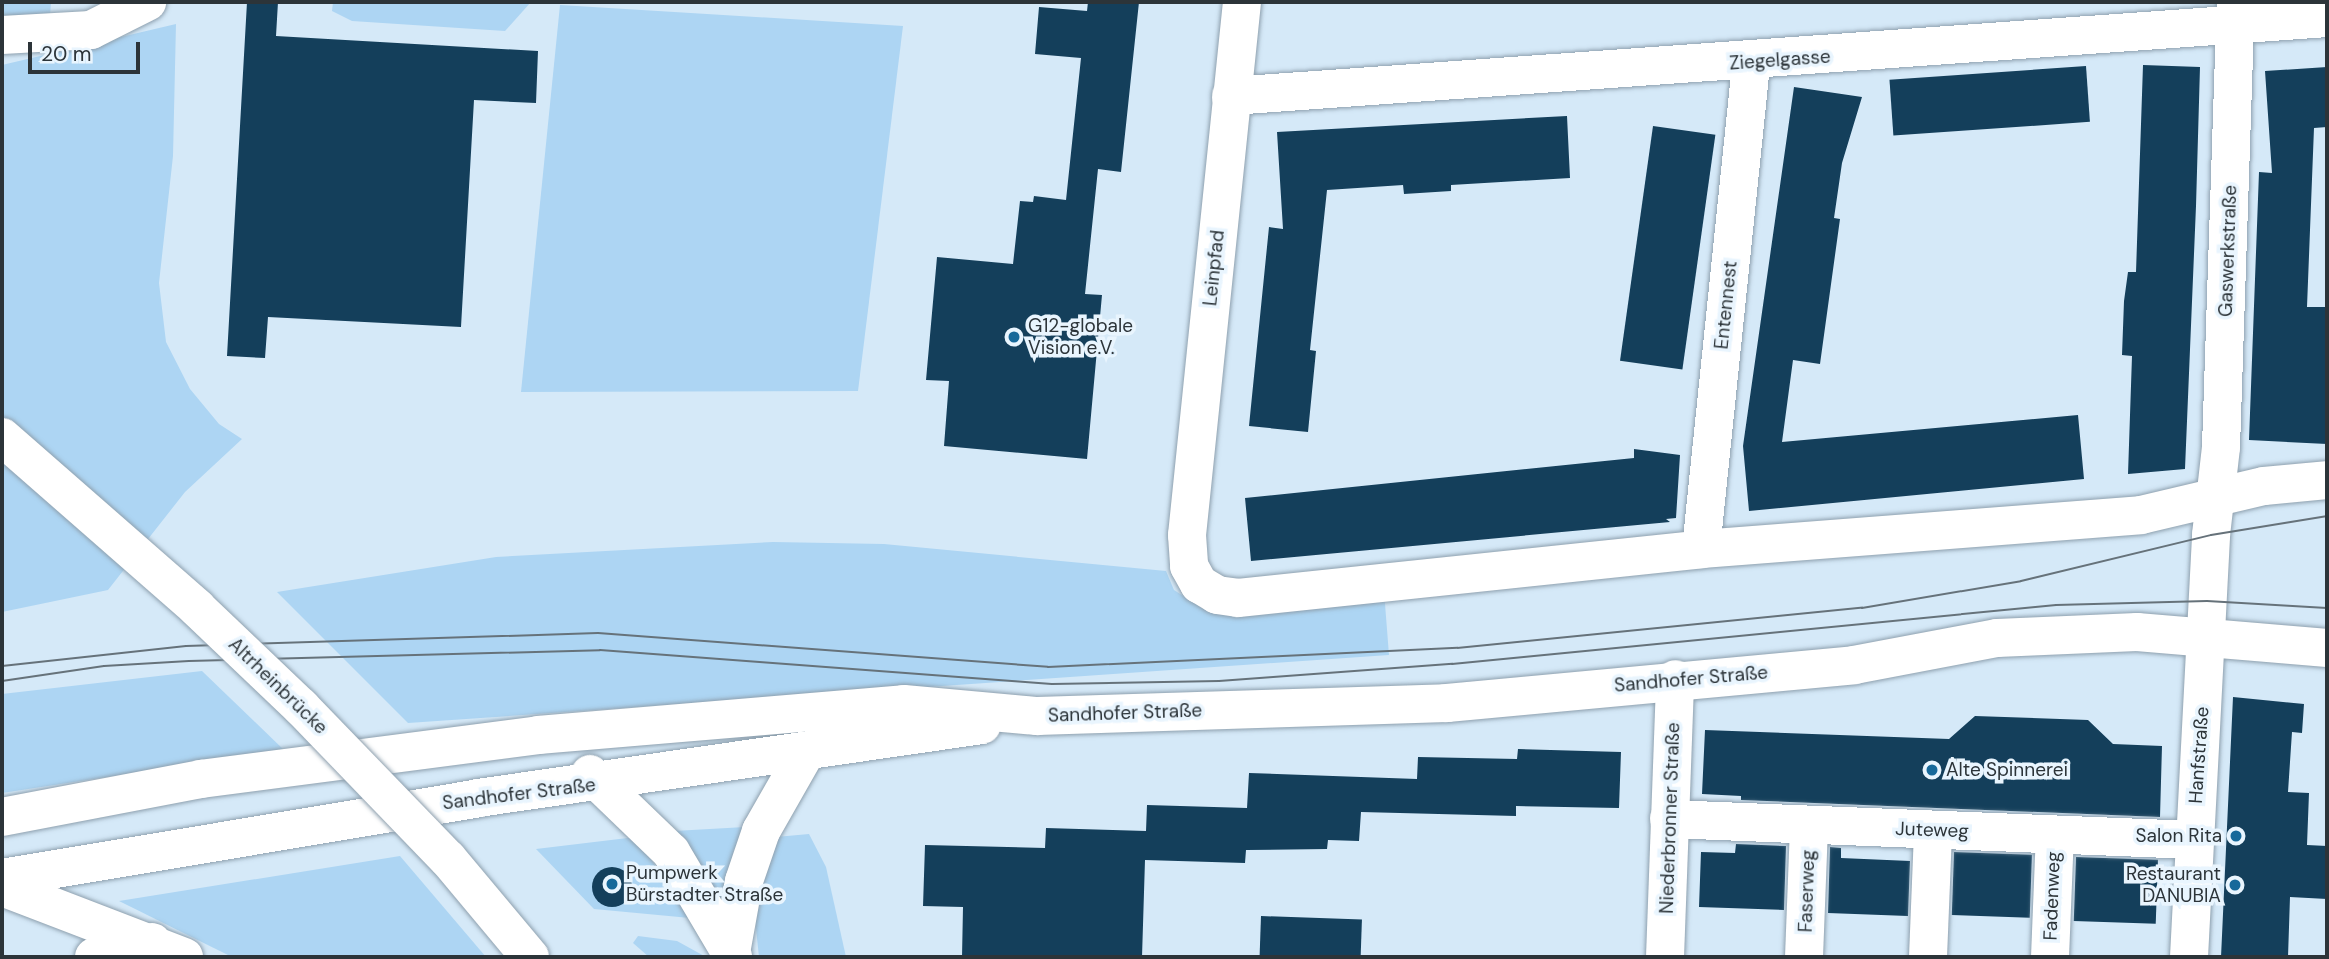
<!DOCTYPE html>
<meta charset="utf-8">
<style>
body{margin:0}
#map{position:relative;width:2329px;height:959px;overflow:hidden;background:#d5e9f8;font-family:"DM Sans",sans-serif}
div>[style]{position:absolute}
.green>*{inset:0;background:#add5f3}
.building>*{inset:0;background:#143f5b;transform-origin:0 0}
.round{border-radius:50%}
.roads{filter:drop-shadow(0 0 2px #8ea0ae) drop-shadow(0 0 2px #8ea0ae)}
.street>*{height:38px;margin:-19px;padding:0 19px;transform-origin:19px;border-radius:19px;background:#fff}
.secondary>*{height:38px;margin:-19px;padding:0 19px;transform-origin:19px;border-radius:19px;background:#fff}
.tram>*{height:2px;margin:-1px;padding:0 1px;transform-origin:1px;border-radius:1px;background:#66727a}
.bridges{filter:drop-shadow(0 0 2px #8ea0ae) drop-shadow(0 0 2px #8ea0ae)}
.secondary-bridge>*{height:38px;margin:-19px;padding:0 19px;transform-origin:19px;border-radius:19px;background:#fff}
.dots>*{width:19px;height:19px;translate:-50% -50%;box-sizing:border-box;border:4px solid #e9f5fe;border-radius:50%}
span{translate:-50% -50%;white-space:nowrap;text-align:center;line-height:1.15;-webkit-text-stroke:7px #e9f5fe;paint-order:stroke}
.street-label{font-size:19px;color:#2c3439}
.poi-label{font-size:19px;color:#2c3439}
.left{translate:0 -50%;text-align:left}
.right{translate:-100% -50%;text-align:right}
.frame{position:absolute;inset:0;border:4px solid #2c3439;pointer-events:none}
.scale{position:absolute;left:28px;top:42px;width:112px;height:32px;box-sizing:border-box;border:4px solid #2c3439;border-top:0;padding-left:9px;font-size:21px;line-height:24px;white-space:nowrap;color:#2c3439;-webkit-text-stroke:5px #e9f5fe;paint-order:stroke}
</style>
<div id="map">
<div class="green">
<div style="clip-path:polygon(2px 2px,51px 2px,50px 16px,2px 19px)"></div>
<div style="clip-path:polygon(333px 2px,531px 2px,505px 31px,352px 21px,332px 11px)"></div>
<div style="clip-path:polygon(560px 5px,903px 26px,858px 391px,521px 392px)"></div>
<div style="clip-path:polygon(176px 24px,173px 156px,159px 283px,166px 342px,190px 389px,219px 424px,242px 439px,185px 492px,108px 590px,2px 612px,2px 65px)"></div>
<div style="clip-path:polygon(773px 542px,884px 544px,1166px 571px,1174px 590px,1208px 612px,1384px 591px,1389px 655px,408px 723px,277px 592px,496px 557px)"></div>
<div style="clip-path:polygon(202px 671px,284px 750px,2px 793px,2px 694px)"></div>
<div style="clip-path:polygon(745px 827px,734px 850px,721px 907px,674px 831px)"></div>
<div style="clip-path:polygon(809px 834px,826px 867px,846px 957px,759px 957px,753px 900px,776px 837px)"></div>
<div style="clip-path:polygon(636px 837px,690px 918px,594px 909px,536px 849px)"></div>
<div style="clip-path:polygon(400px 856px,486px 957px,232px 957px,119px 901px)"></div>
<div style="clip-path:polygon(638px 936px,677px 941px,706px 957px,649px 957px,633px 943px)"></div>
</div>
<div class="building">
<div style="clip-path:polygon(247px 2px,278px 2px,276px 36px,538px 51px,536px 103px,474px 100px,461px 327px,268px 317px,265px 358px,227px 356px)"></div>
<div style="clip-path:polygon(1088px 2px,1139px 2px,1121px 172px,1098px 169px,1085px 294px,1102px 295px,1087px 459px,944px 446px,949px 381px,926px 380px,937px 257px,1013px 264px,1020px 201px,1033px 202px,1034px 196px,1066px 200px,1081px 58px,1035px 54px,1039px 7px,1087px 11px)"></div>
<div style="clip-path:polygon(2143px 65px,2200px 67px,2196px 206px,2185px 469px,2128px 474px,2132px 356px,2122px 355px,2124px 301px,2128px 272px,2136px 272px)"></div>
<div style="left:2086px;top:66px;width:56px;height:197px;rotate:86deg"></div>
<div style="clip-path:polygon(2327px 67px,2327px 127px,2314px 128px,2307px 307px,2327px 307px,2327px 444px,2249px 440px,2259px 172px,2272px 173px,2265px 71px)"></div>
<div style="clip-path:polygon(1794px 87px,1862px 97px,1842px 163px,1834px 218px,1840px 219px,1820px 364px,1793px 360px,1782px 442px,2078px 415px,2084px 479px,1749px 511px,1743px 446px)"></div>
<div style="clip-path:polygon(1567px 116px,1570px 178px,1451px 185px,1451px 191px,1404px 194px,1403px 185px,1327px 190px,1310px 350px,1316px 351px,1308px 432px,1249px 426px,1269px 227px,1283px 229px,1277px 132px)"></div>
<div style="left:1653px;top:126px;width:63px;height:237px;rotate:8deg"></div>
<div style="clip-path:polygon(1634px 449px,1680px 455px,1676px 518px,1666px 519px,1670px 522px,1251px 561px,1245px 498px,1634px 458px)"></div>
<div style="clip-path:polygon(2233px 697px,2304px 704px,2302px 733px,2292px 732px,2288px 792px,2309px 793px,2307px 845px,2327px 846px,2327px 899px,2290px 897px,2288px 957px,2221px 957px)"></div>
<div style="clip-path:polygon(1975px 716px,2088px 720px,2113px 744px,2162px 746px,2160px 817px,1741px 800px,1741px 796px,1702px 794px,1705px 730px,1949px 739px)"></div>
<div style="clip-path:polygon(1518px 749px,1621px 752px,1619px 808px,1516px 806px,1516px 816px,1361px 812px,1359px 841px,1328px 840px,1327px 849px,1246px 850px,1245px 863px,1145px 860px,1142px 957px,962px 957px,963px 907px,923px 906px,925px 845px,1045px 848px,1046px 828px,1146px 831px,1147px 805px,1247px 808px,1249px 773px,1417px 779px,1418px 757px,1517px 759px)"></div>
<div style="clip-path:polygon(1736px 844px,1786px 846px,1784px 910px,1699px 907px,1701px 852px,1735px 853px)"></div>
<div style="clip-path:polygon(1830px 847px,1841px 848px,1841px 858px,1910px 861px,1908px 916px,1828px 913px)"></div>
<div style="left:1954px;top:852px;width:78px;height:63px;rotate:2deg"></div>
<div style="left:2076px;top:857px;width:82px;height:64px;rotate:2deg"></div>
<div class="round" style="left:592px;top:867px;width:40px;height:40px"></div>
<div style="left:1261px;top:916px;width:101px;height:41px;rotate:2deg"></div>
</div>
<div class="roads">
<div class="street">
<div style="left:1242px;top:2px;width:536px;rotate:95.89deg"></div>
<div style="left:1187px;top:535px;width:31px;rotate:86deg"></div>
<div style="left:1189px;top:566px;width:21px;rotate:61deg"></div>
<div style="left:1199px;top:584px;width:21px;rotate:31deg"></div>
<div style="left:1217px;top:595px;width:21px;rotate:8deg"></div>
<div style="left:1238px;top:598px;width:466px;rotate:-6deg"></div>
<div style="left:1701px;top:549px;width:441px;rotate:-4.4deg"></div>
<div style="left:2141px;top:515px;width:126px;rotate:-13.3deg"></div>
<div style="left:2264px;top:486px;width:63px;rotate:-5.4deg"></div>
<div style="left:2px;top:35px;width:89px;rotate:-3.2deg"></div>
<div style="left:91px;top:30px;width:63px;rotate:-26.6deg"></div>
<div style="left:1231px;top:96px;width:1099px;rotate:-4.07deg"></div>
<div style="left:1701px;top:549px;width:490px;rotate:-84.1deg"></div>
<div style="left:1669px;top:819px;width:525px;rotate:2.29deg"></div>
<div style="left:1665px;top:957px;width:278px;rotate:-87.9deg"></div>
<div style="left:1804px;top:957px;width:132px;rotate:-87.8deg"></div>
<div style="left:1928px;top:957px;width:127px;rotate:-87.7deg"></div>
<div style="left:2050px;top:957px;width:122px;rotate:-87.7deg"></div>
<div style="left:2189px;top:957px;width:423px;rotate:-87deg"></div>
<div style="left:2211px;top:535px;width:89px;rotate:-83.5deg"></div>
<div style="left:2221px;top:447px;width:445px;rotate:-88.1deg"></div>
</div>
<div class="secondary">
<div style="left:590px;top:774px;width:112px;rotate:43.9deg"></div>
<div style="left:671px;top:852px;width:122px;rotate:59.4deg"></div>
<div style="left:2px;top:817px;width:203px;rotate:-10.8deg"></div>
<div style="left:201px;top:779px;width:340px;rotate:-7.4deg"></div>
<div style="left:538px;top:735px;width:367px;rotate:-4.8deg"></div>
<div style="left:904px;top:704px;width:134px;rotate:5.2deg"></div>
<div style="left:1037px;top:716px;width:410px;rotate:-1.8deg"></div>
<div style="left:1447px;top:703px;width:409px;rotate:-5.3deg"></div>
<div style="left:1854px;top:665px;width:146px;rotate:-10.7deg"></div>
<div style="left:1997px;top:638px;width:140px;rotate:-2.5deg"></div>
<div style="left:2137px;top:632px;width:191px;rotate:4.8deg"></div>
<div style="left:2px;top:878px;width:483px;rotate:-9.5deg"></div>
<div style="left:478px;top:798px;width:509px;rotate:-8.24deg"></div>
<div style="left:2px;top:887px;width:195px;rotate:21deg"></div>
<div style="left:731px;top:953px;width:73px;rotate:-79.8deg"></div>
<div style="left:744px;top:881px;width:53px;rotate:-71.2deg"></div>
<div style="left:761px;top:831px;width:91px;rotate:-60.3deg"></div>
<div style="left:94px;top:957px;width:60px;rotate:-14.5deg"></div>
</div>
</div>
<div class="tram">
<div style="left:2px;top:666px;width:185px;rotate:-6.2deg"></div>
<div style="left:186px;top:646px;width:412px;rotate:-1.8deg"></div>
<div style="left:598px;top:633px;width:451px;rotate:4.3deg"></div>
<div style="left:1048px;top:667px;width:410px;rotate:-2.7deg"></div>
<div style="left:1458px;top:648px;width:406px;rotate:-5.7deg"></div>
<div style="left:1862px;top:608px;width:161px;rotate:-9.6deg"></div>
<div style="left:2021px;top:581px;width:195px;rotate:-13.6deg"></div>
<div style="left:2211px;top:535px;width:118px;rotate:-9.3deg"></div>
<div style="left:2px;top:681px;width:103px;rotate:-8.4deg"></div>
<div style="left:104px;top:666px;width:85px;rotate:-3.4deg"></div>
<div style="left:189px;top:661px;width:411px;rotate:-1.5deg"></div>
<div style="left:600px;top:650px;width:453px;rotate:4.3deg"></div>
<div style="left:1052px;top:684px;width:167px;rotate:-1deg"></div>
<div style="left:1219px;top:681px;width:234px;rotate:-4.2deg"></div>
<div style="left:1452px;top:664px;width:607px;rotate:-5.58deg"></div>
<div style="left:2056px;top:605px;width:151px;rotate:-1.5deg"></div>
<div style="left:2207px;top:601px;width:120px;rotate:3.3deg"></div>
</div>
<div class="bridges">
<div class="secondary-bridge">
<div style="left:2px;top:437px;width:259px;rotate:41.2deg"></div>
<div style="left:197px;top:608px;width:144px;rotate:43.6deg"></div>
<div style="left:301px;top:707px;width:211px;rotate:46deg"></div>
<div style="left:448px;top:859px;width:128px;rotate:50.1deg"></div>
</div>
</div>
<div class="dots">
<div style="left:1014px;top:337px;background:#17699a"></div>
<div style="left:1932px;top:770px;background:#17699a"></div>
<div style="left:2236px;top:836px;background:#17699a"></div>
<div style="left:612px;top:884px;background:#17699a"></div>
<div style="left:2235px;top:885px;background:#17699a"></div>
</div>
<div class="street-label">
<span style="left:1780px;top:60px;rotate:-4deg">Ziegelgasse</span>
<span style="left:2228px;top:251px;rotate:-88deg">Gaswerkstraße</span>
<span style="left:1214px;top:268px;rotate:-84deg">Leinpfad</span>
<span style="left:1726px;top:305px;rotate:-84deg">Entennest</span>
<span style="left:1691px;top:679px;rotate:-5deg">Sandhofer Straße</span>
<span style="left:278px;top:686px;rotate:44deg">Altrheinbrücke</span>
<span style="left:1125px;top:713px;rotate:-2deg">Sandhofer Straße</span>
<span style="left:2199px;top:755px;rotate:-86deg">Hanfstraße</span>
<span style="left:519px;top:794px;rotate:-7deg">Sandhofer Straße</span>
<span style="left:1670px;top:818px;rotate:-88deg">Niederbronner Straße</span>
<span style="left:1932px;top:830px;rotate:2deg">Juteweg</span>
<span style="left:1807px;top:891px;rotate:-88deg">Faserweg</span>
<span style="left:2052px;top:896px;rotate:-88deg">Fadenweg</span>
</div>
<div class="poi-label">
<span class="left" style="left:1028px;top:337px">G12-globale<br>Vision e.V.</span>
<span class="left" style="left:1946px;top:770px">Alte Spinnerei</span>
<span class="right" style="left:2222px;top:836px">Salon Rita</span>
<span class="left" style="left:626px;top:884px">Pumpwerk<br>Bürstadter Straße</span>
<span class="right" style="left:2221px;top:885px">Restaurant<br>DANUBIA</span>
</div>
<div class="frame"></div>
<div class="scale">20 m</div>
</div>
